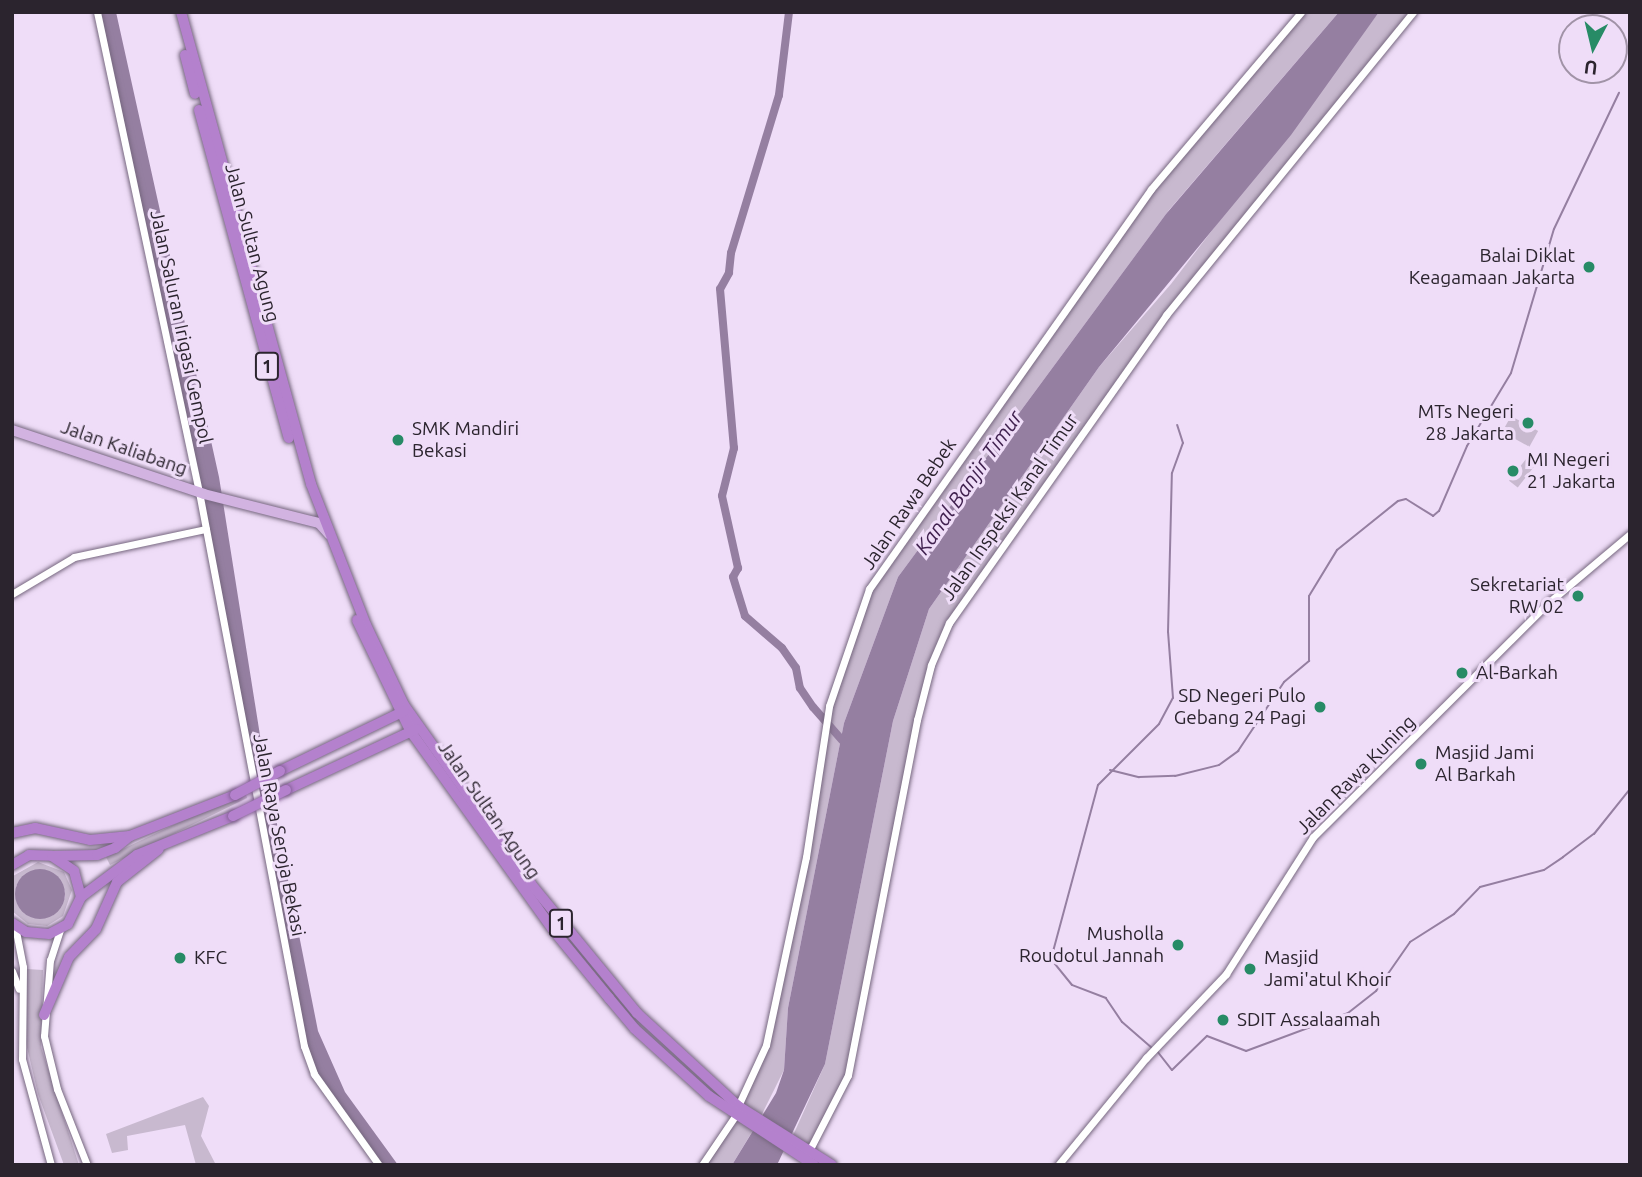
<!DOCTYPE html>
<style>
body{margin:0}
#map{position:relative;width:1642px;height:1177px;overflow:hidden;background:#efddf8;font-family:Ubuntu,sans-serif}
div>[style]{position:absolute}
.green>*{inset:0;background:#c8b9cf;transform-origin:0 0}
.water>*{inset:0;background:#957fa1}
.round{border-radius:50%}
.stream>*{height:2px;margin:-1px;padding:0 1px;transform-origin:1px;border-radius:1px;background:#957fa1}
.canal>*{height:8px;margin:-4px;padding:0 4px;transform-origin:4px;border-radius:4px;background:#957fa1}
.roads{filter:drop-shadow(0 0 2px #76677f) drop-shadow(0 0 2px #76677f)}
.minor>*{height:7px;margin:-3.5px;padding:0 3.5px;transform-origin:3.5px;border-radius:3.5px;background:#fff}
.major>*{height:10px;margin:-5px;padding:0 5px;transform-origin:5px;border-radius:5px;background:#d2b3e1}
.highway>*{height:10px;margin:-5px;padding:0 5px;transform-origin:5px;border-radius:5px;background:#b481cd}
.bridges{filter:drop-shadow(0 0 2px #846095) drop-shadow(0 0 2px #846095)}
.highway-bridge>*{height:10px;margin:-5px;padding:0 5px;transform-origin:5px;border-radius:5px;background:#b481cd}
.dots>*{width:19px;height:19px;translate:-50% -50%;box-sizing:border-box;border:4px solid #efddf8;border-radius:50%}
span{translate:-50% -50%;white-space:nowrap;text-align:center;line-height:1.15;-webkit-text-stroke:6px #efddf8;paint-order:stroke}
.shield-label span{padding:2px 5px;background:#efddf8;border:2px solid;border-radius:5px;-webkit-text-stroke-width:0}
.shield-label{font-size:18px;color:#2b242e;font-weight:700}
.street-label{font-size:19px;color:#2b242e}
.poi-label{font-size:19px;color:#2b242e}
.right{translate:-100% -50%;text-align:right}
.left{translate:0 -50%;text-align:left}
.water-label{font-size:21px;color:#40214f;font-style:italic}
.frame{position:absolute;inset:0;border:14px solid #2b242e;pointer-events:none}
.north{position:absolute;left:1558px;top:14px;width:70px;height:70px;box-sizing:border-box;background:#efddf8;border:2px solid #a193a7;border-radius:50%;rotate:187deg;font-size:19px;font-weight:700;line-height:28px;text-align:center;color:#2b242e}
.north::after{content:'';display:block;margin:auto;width:24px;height:32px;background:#278b66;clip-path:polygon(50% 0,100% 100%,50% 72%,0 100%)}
</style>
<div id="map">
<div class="green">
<div style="clip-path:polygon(1301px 12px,1339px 12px,1169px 210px,898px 577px,844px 723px,788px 1008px,784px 1070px,759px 1120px,738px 1106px,766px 1045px,806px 857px,829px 706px,869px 589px,1131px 217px)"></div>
<div style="clip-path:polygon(1379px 12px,1413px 12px,1211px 257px,963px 598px,927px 680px,848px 1075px,809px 1151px,791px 1140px,825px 1064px,893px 721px,929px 609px,1099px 367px,1171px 284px)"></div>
<div style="left:1511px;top:416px;width:31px;height:18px;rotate:29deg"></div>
<div style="left:1530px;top:454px;width:11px;height:34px;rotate:38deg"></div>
<div style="clip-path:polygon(245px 791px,247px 798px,110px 865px,106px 857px)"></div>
<div style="clip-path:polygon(evenodd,38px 862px,64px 872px,72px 890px,63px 916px,47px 926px,28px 924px,12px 911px,13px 876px,38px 862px,46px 870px,65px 891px,65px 898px,52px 916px,31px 917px,24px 913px,16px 886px,31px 871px,46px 870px)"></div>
<div style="clip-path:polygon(27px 969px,43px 970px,41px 1047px,79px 1165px,64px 1165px,38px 1094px,26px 1043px)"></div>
<div style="clip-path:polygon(203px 1097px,209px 1106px,201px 1136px,216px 1165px,196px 1165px,185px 1125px,127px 1136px,128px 1150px,112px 1153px,106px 1134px)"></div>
<div style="clip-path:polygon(735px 1116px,755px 1127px,732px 1165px,702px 1165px)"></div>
</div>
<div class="water">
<div style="clip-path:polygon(96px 12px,116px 12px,219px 477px,262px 748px,318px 1031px,345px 1092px,398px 1165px,379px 1165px,314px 1074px,304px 1046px,199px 492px)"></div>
<div style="clip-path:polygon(1339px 12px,1379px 12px,1291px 135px,1099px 367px,929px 609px,893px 721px,825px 1064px,777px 1165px,732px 1165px,776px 1093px,784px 1070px,788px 1008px,844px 723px,898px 577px,1166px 214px)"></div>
<div class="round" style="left:15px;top:869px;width:50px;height:50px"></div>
</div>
<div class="stream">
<div style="left:1110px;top:770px;width:30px;rotate:14deg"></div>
<div style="left:1139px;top:777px;width:36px;rotate:-2deg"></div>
<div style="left:1175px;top:776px;width:45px;rotate:-14deg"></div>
<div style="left:1219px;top:765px;width:24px;rotate:-36deg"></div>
<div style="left:1238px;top:751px;width:83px;rotate:-56.3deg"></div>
<div style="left:1284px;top:682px;width:33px;rotate:-40deg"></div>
<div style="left:1309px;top:661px;width:65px;rotate:-90deg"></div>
<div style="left:1309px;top:596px;width:54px;rotate:-58.7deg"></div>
<div style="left:1337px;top:550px;width:78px;rotate:-38.8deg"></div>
<div style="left:1398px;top:501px;width:8px;rotate:-14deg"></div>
<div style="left:1406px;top:499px;width:32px;rotate:32deg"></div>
<div style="left:1433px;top:516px;width:8px;rotate:-40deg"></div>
<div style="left:1439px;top:511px;width:71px;rotate:-66.7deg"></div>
<div style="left:1467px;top:446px;width:85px;rotate:-58.9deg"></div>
<div style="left:1511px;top:373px;width:150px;rotate:-73.4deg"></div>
<div style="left:1554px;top:229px;width:151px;rotate:-64.5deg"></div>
<div style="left:1152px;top:1048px;width:40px;rotate:-139deg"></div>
<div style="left:1122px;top:1022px;width:29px;rotate:-124deg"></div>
<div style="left:1106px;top:998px;width:36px;rotate:-159deg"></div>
<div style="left:1072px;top:985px;width:33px;rotate:-129deg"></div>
<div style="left:1051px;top:959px;width:180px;rotate:-74.9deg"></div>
<div style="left:1098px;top:785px;width:86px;rotate:-45deg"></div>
<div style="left:1159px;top:724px;width:30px;rotate:-62deg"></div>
<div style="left:1173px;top:698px;width:66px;rotate:-94.3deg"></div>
<div style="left:1168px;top:632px;width:159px;rotate:-88.6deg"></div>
<div style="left:1172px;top:473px;width:32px;rotate:-70deg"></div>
<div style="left:1183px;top:443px;width:19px;rotate:-108deg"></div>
<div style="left:1157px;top:1051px;width:24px;rotate:52deg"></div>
<div style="left:1172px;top:1070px;width:49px;rotate:-44.2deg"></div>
<div style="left:1207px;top:1036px;width:42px;rotate:21deg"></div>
<div style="left:1246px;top:1051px;width:109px;rotate:-20.4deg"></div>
<div style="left:1348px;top:1013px;width:36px;rotate:-38deg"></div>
<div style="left:1376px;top:991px;width:60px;rotate:-55.2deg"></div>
<div style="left:1410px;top:942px;width:52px;rotate:-32.5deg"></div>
<div style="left:1454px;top:914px;width:37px;rotate:-46deg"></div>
<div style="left:1480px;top:887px;width:66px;rotate:-14.9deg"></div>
<div style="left:1544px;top:870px;width:23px;rotate:-34deg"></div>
<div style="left:1563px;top:857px;width:39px;rotate:-37deg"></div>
<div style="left:1594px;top:834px;width:58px;rotate:-51.3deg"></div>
</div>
<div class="canal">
<div style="left:789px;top:12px;width:84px;rotate:96.9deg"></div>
<div style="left:779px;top:95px;width:165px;rotate:106.9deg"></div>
<div style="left:731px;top:253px;width:20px;rotate:96deg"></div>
<div style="left:729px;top:273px;width:18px;rotate:119deg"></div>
<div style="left:720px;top:289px;width:160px;rotate:85deg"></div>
<div style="left:734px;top:448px;width:49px;rotate:104deg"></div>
<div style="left:722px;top:496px;width:74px;rotate:77.5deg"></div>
<div style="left:738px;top:568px;width:10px;rotate:119deg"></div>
<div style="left:733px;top:577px;width:41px;rotate:72.9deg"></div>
<div style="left:745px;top:616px;width:49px;rotate:40.9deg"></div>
<div style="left:782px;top:648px;width:24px;rotate:55deg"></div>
<div style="left:796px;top:668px;width:20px;rotate:79deg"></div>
<div style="left:800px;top:688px;width:23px;rotate:56deg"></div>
<div style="left:813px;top:707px;width:44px;rotate:48.7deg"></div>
</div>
<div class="roads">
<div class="minor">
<div style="left:97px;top:12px;width:491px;rotate:78deg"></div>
<div style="left:199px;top:492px;width:564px;rotate:79.27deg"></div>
<div style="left:304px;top:1046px;width:30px;rotate:70deg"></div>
<div style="left:314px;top:1074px;width:112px;rotate:54.5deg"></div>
<div style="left:12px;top:594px;width:72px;rotate:-30.8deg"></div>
<div style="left:74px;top:557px;width:135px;rotate:-12deg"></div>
<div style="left:15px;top:926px;width:42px;rotate:79deg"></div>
<div style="left:23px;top:967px;width:92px;rotate:90.6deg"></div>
<div style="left:22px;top:1059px;width:110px;rotate:74.7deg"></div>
<div style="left:60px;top:930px;width:32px;rotate:108deg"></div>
<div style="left:50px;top:960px;width:76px;rotate:94.5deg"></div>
<div style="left:44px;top:1036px;width:55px;rotate:76.2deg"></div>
<div style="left:57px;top:1089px;width:82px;rotate:68.5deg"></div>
<div style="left:12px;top:971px;width:19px;rotate:69deg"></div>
<div style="left:738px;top:1106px;width:67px;rotate:-65.3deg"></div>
<div style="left:766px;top:1045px;width:192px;rotate:-78deg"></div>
<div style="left:806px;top:857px;width:153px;rotate:-81.3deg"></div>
<div style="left:829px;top:706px;width:124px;rotate:-71.1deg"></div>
<div style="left:869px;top:589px;width:489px;rotate:-54.8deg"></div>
<div style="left:1151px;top:189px;width:232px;rotate:-49.7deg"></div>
<div style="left:809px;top:1151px;width:85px;rotate:-62.8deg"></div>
<div style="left:848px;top:1075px;width:362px;rotate:-79deg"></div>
<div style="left:917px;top:720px;width:57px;rotate:-75.7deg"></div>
<div style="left:931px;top:665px;width:46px;rotate:-66.8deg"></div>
<div style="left:949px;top:623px;width:377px;rotate:-54.8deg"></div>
<div style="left:1166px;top:315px;width:391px;rotate:-50.8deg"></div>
<div style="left:702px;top:1165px;width:59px;rotate:-56deg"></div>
<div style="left:1058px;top:1165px;width:139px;rotate:-50.6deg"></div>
<div style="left:1146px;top:1058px;width:116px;rotate:-46.4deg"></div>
<div style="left:1226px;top:974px;width:162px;rotate:-57.6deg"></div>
<div style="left:1313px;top:837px;width:332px;rotate:-44.9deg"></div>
<div style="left:1548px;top:603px;width:107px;rotate:-40.1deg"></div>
</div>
<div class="major">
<div style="left:12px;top:430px;width:202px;rotate:18.4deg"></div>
<div style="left:204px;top:494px;width:119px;rotate:14.2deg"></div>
<div style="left:319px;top:523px;width:15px;rotate:48deg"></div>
</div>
<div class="highway">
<div style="left:181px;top:12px;width:490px;rotate:74.6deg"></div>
<div style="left:311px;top:484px;width:151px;rotate:68.7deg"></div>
<div style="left:366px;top:625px;width:89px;rotate:64.6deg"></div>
<div style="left:404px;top:705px;width:219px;rotate:54.6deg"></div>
<div style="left:531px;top:884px;width:167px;rotate:50.6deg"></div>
<div style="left:637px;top:1013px;width:137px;rotate:42.6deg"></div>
<div style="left:738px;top:1106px;width:111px;rotate:32.1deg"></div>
<div style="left:185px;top:55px;width:40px;rotate:75.6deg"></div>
<div style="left:199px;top:110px;width:340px;rotate:74.7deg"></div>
<div style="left:357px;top:620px;width:124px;rotate:64.3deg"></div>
<div style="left:411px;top:732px;width:245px;rotate:54.3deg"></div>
<div style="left:554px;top:931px;width:87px;rotate:50.6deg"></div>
<div style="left:609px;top:998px;width:40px;rotate:50deg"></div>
<div style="left:635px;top:1029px;width:100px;rotate:42.2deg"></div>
<div style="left:709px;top:1096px;width:126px;rotate:33.3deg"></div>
<div style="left:280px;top:771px;width:138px;rotate:-25.8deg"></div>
<div style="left:286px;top:790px;width:144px;rotate:-25.1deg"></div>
<div style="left:12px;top:833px;width:24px;rotate:-12deg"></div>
<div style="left:35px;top:828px;width:56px;rotate:12.3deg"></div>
<div style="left:90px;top:840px;width:40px;rotate:-5.7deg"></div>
<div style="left:52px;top:856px;width:45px;rotate:-1.3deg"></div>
<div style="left:97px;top:855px;width:19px;rotate:-21deg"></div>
<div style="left:115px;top:848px;width:19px;rotate:-39deg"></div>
<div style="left:130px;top:836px;width:113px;rotate:-21.3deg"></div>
<div style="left:12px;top:865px;width:20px;rotate:-30deg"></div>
<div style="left:29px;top:855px;width:23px;rotate:2deg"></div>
<div style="left:52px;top:856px;width:27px;rotate:34deg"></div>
<div style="left:74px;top:871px;width:27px;rotate:75deg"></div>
<div style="left:81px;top:897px;width:30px;rotate:116deg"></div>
<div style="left:68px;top:924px;width:21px;rotate:152deg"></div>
<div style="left:49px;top:934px;width:23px;rotate:-175deg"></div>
<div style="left:26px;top:932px;width:17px;rotate:-147deg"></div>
<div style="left:81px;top:897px;width:70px;rotate:-36.9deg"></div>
<div style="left:137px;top:855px;width:104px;rotate:-22.1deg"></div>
<div style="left:44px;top:1015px;width:63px;rotate:-66.7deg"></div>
<div style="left:69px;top:957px;width:39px;rotate:-46deg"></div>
<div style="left:96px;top:929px;width:51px;rotate:-65.9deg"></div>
<div style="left:117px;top:882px;width:53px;rotate:-38.2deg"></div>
</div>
</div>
<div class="bridges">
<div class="highway-bridge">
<div style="left:235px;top:795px;width:51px;rotate:-28.1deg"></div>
<div style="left:233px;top:816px;width:59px;rotate:-26.1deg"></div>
</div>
</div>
<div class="dots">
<div style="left:1589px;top:267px;background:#278b66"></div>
<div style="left:1528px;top:423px;background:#278b66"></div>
<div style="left:398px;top:440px;background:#278b66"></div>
<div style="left:1513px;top:471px;background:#278b66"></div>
<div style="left:1578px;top:596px;background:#278b66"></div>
<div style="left:1462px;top:673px;background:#278b66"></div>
<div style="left:1320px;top:707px;background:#278b66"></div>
<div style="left:1421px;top:764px;background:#278b66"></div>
<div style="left:1178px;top:945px;background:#278b66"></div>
<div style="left:180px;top:958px;background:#278b66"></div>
<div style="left:1250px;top:969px;background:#278b66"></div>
<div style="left:1223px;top:1020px;background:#278b66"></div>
</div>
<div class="shield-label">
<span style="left:267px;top:366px">1</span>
<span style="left:561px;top:923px">1</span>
</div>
<div class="street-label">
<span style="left:252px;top:243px;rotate:75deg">Jalan Sultan Agung</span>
<span style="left:181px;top:327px;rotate:78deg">Jalan Saluran Irigasi Gempol</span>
<span style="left:124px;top:448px;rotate:19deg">Jalan Kaliabang</span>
<span style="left:909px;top:504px;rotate:-56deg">Jalan Rawa Bebek</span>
<span style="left:1010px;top:507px;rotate:-55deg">Jalan Inspeksi Kanal Timur</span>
<span style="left:1356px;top:775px;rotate:-45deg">Jalan Rawa Kuning</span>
<span style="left:489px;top:810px;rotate:55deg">Jalan Sultan Agung</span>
<span style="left:279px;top:835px;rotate:79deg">Jalan Raya Seroja Bekasi</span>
</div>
<div class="poi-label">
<span class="right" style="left:1575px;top:267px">Balai Diklat<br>Keagamaan Jakarta</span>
<span class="right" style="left:1514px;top:423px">MTs Negeri<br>28 Jakarta</span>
<span class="left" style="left:412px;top:440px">SMK Mandiri<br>Bekasi</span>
<span class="left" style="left:1527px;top:471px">MI Negeri<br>21 Jakarta</span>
<span class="right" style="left:1564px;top:596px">Sekretariat<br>RW 02</span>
<span class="left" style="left:1476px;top:673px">Al-Barkah</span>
<span class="right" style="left:1306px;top:707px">SD Negeri Pulo<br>Gebang 24 Pagi</span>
<span class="left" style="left:1435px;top:764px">Masjid Jami<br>Al Barkah</span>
<span class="right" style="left:1164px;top:945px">Musholla<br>Roudotul Jannah</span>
<span class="left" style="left:194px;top:958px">KFC</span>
<span class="left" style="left:1264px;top:969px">Masjid<br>Jami'atul Khoir</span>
<span class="left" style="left:1237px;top:1020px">SDIT Assalaamah</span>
</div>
<div class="water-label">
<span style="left:968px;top:482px;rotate:-55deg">Kanal Banjir Timur</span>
</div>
<div class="frame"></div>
<div class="north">U</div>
</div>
